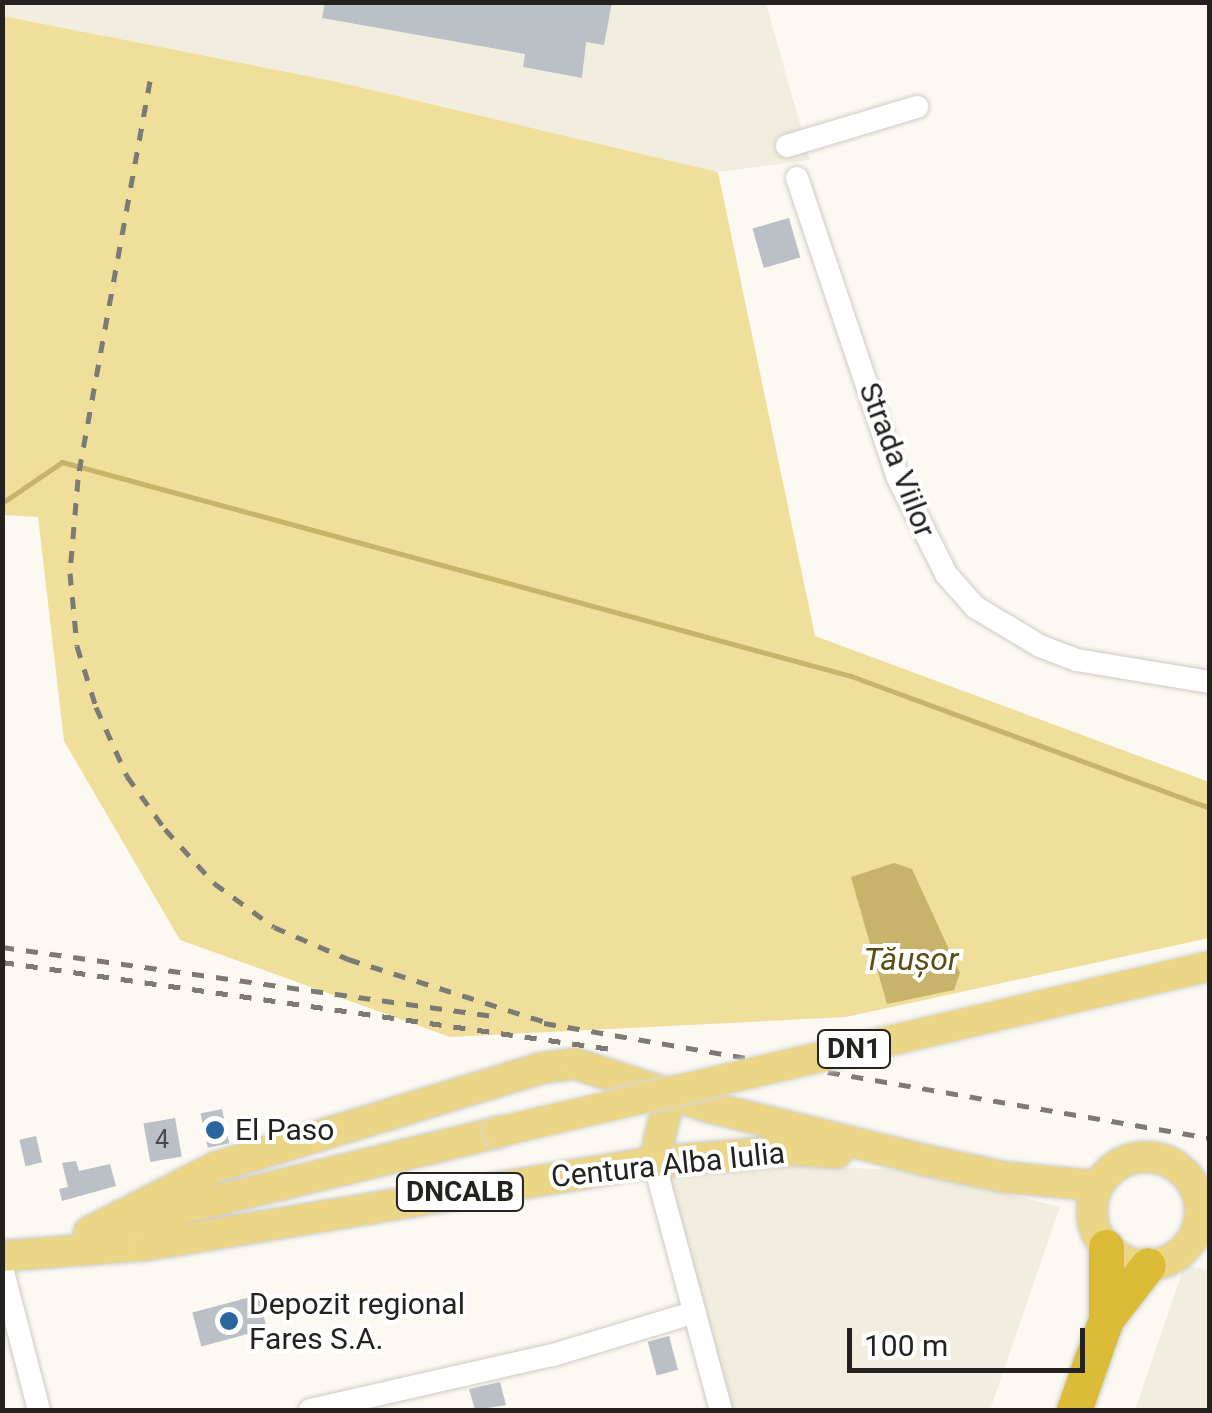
<!DOCTYPE html>
<meta charset="utf-8">
<style>
body{margin:0}
#map{position:relative;width:1212px;height:1413px;overflow:hidden;background:#fbf9f2;font-family:Roboto,sans-serif}
div>[style]{position:absolute}
.built>*{inset:0;background:#f2eedf}
.green>*{inset:0;background:#f0de9b}
.water>*{inset:0;background:#c7b36a}
.stream>*{height:5px;margin:-2.5px;padding:0 2.5px;transform-origin:2.5px;border-radius:2.5px;background:#c7b36a}
.building>*{inset:0;background:#bbc0c6;transform-origin:0 0}
.roads{filter:drop-shadow(0 0 2px #cdcbc4) drop-shadow(0 0 2px #cdcbc4)}
.minor>*{height:22px;margin:-11px;padding:0 11px;transform-origin:11px;border-radius:11px;background:#fff}
.major>*{height:30px;margin:-15px;padding:0 15px;transform-origin:15px;border-radius:15px;background:#ead686}
.major>.ring{margin:-15px;padding:0;box-sizing:content-box;background:none;border:30px solid #ead686;border-radius:50%}
.highway>*{height:35px;margin:-17.5px;padding:0 17.5px;transform-origin:17.5px;border-radius:17.5px;background:#dcbb36}
.rail>*{height:5px;margin-top:-2.5px;transform-origin:0;background:repeating-linear-gradient(90deg,#7b7a75 0 12px,transparent 0 24px)}
.bridges{filter:drop-shadow(0 0 2px #d7d7d7) drop-shadow(0 0 2px #d7d7d7)}
.major-bridge>*{height:30px;margin:-15px;padding:0 15px;transform-origin:15px;border-radius:15px;background:#ead686}
.dots>*{width:28px;height:28px;translate:-50% -50%;box-sizing:border-box;border:5px solid #fff;border-radius:50%}
span{translate:-50% -50%;white-space:nowrap;text-align:center;line-height:1.15;-webkit-text-stroke:8px #fff;paint-order:stroke}
.number-label{font-size:25px;color:#494a49}
.number-label span{-webkit-text-stroke-width:0}
.shield-label span{padding:2px 8px;background:#fff;border:2px solid;border-radius:8px;-webkit-text-stroke-width:0}
.shield-label{font-size:28px;color:#23221f;font-weight:700}
.street-label{font-size:30px;color:#23221f}
.poi-label{font-size:30px;color:#23221f}
.left{translate:0 -50%;text-align:left}
.water-label{font-size:32px;color:#5b4d14;font-style:italic}
.frame{position:absolute;inset:0;border:5px solid #23221f;pointer-events:none}
.scale{position:absolute;left:847px;top:1328px;width:238px;height:45px;box-sizing:border-box;border:5px solid #23221f;border-top:0;padding-left:12px;font-size:30px;line-height:35px;white-space:nowrap;color:#23221f;-webkit-text-stroke:8px #fff;paint-order:stroke}
</style>
<div id="map">
<div class="built">
<div style="clip-path:polygon(2px 3px,766px 3px,810px 160px,718px 172px,338px 82px,3px 16px)"></div>
<div style="clip-path:polygon(764px 1165px,911px 1170px,1060px 1207px,990px 1410px,730px 1410px,665px 1173px)"></div>
<div style="clip-path:polygon(1185px 1264px,1209px 1271px,1209px 1410px,1135px 1410px)"></div>
</div>
<div class="green">
<div style="clip-path:polygon(3px 16px,338px 82px,718px 172px,815px 636px,1209px 782px,1209px 938px,846px 1017px,450px 1037px,180px 940px,64px 741px,38px 517px,3px 515px)"></div>
</div>
<div class="water">
<div style="clip-path:polygon(894px 863px,912px 869px,960px 973px,954px 990px,887px 1004px,851px 877px)"></div>
</div>
<div class="stream">
<div style="left:2px;top:503px;width:73px;rotate:-34.3deg"></div>
<div style="left:62px;top:462px;width:818px;rotate:15.18deg"></div>
<div style="left:851px;top:676px;width:382px;rotate:20.2deg"></div>
</div>
<div class="building">
<div style="clip-path:polygon(325px 2px,612px 2px,604px 45px,586px 42px,582px 78px,523px 67px,525px 54px,322px 18px)"></div>
<div style="left:789px;top:218px;width:41px;height:38px;rotate:74deg"></div>
<div style="left:222px;top:1109px;width:35px;height:22px;rotate:78deg"></div>
<div style="left:175px;top:1118px;width:39px;height:32px;rotate:80deg"></div>
<div style="left:36px;top:1136px;width:27px;height:17px;rotate:77deg"></div>
<div style="clip-path:polygon(76px 1161px,79px 1171px,110px 1164px,116px 1186px,62px 1201px,59px 1189px,68px 1187px,62px 1163px)"></div>
<div style="left:258px;top:1295px;width:35px;height:68px;rotate:75deg"></div>
<div style="left:669px;top:1336px;width:35px;height:22px;rotate:75deg"></div>
<div style="clip-path:polygon(500px 1382px,506px 1405px,475px 1410px,469px 1389px)"></div>
</div>
<div class="roads">
<div class="minor">
<div style="left:787px;top:146px;width:136px;rotate:-16.7deg"></div>
<div style="left:797px;top:178px;width:314px;rotate:71.4deg"></div>
<div style="left:897px;top:476px;width:110px;rotate:63.4deg"></div>
<div style="left:946px;top:574px;width:44px;rotate:48.7deg"></div>
<div style="left:975px;top:607px;width:76px;rotate:31deg"></div>
<div style="left:1040px;top:646px;width:40px;rotate:21deg"></div>
<div style="left:1077px;top:660px;width:135px;rotate:9.4deg"></div>
<div style="left:654px;top:1162px;width:257px;rotate:74.9deg"></div>
<div style="left:2px;top:1268px;width:147px;rotate:75.4deg"></div>
<div style="left:310px;top:1410px;width:249px;rotate:-12.8deg"></div>
<div style="left:553px;top:1355px;width:148px;rotate:-16.8deg"></div>
</div>
<div class="major">
<div class="ring" style="left:1092px;top:1157px;width:78px;height:78px"></div>
<div style="left:654px;top:1162px;width:70px;rotate:-76.8deg"></div>
<div style="left:131px;top:1221px;width:378px;rotate:-13.6deg"></div>
<div style="left:89px;top:1232px;width:143px;rotate:-27.1deg"></div>
<div style="left:216px;top:1167px;width:340px;rotate:-16.9deg"></div>
<div style="left:541px;top:1068px;width:35px;rotate:-7deg"></div>
<div style="left:576px;top:1064px;width:140px;rotate:17.9deg"></div>
<div style="left:709px;top:1107px;width:217px;rotate:13.8deg"></div>
<div style="left:920px;top:1159px;width:85px;rotate:12.2deg"></div>
<div style="left:1003px;top:1177px;width:95px;rotate:5.4deg"></div>
<div style="left:2px;top:1256px;width:146px;rotate:-4.3deg"></div>
<div style="left:148px;top:1245px;width:513px;rotate:-9.32deg"></div>
<div style="left:654px;top:1162px;width:140px;rotate:-4.9deg"></div>
<div style="left:793px;top:1150px;width:44px;rotate:3.9deg"></div>
</div>
<div class="highway">
<div style="left:1106px;top:1319px;width:68px;rotate:-52.1deg"></div>
<div style="left:1074px;top:1410px;width:96px;rotate:-70.6deg"></div>
<div style="left:1106px;top:1319px;width:72px;rotate:-90deg"></div>
</div>
</div>
<div class="rail">
<div style="left:150px;top:81px;width:404px;rotate:100.3deg"></div>
<div style="left:78px;top:479px;width:94px;rotate:94.9deg"></div>
<div style="left:70px;top:573px;width:73px;rotate:84.5deg"></div>
<div style="left:77px;top:646px;width:64px;rotate:72.7deg"></div>
<div style="left:96px;top:707px;width:76px;rotate:65.8deg"></div>
<div style="left:127px;top:776px;width:65px;rotate:54.4deg"></div>
<div style="left:165px;top:829px;width:73px;rotate:47.8deg"></div>
<div style="left:214px;top:883px;width:74px;rotate:36.3deg"></div>
<div style="left:274px;top:927px;width:81px;rotate:23.4deg"></div>
<div style="left:348px;top:959px;width:217px;rotate:17.7deg"></div>
<div style="left:2px;top:947px;width:498px;rotate:8deg"></div>
<div style="left:2px;top:962px;width:622px;rotate:8.13deg"></div>
<div style="left:544px;top:1023px;width:676px;rotate:9.8deg"></div>
</div>
<div class="bridges">
<div class="major-bridge">
<div style="left:498px;top:1132px;width:731px;rotate:-13.12deg"></div>
</div>
</div>
<div class="dots">
<div style="left:215px;top:1130px;background:#2b659d"></div>
<div style="left:229px;top:1321px;background:#2b659d"></div>
</div>
<div class="number-label">
<span style="left:162px;top:1140px">4</span>
</div>
<div class="shield-label">
<span style="left:854px;top:1049px">DN1</span>
<span style="left:460px;top:1192px">DNCALB</span>
</div>
<div class="street-label">
<span style="left:897px;top:460px;rotate:69deg">Strada Viilor</span>
<span style="left:668px;top:1165px;rotate:-6deg">Centura Alba Iulia</span>
</div>
<div class="poi-label">
<span class="left" style="left:235px;top:1130px">El Paso</span>
<span class="left" style="left:249px;top:1321px">Depozit regional<br>Fares S.A.</span>
</div>
<div class="water-label">
<span style="left:911px;top:959px">Tăușor</span>
</div>
<div class="frame"></div>
<div class="scale">100 m</div>
</div>
